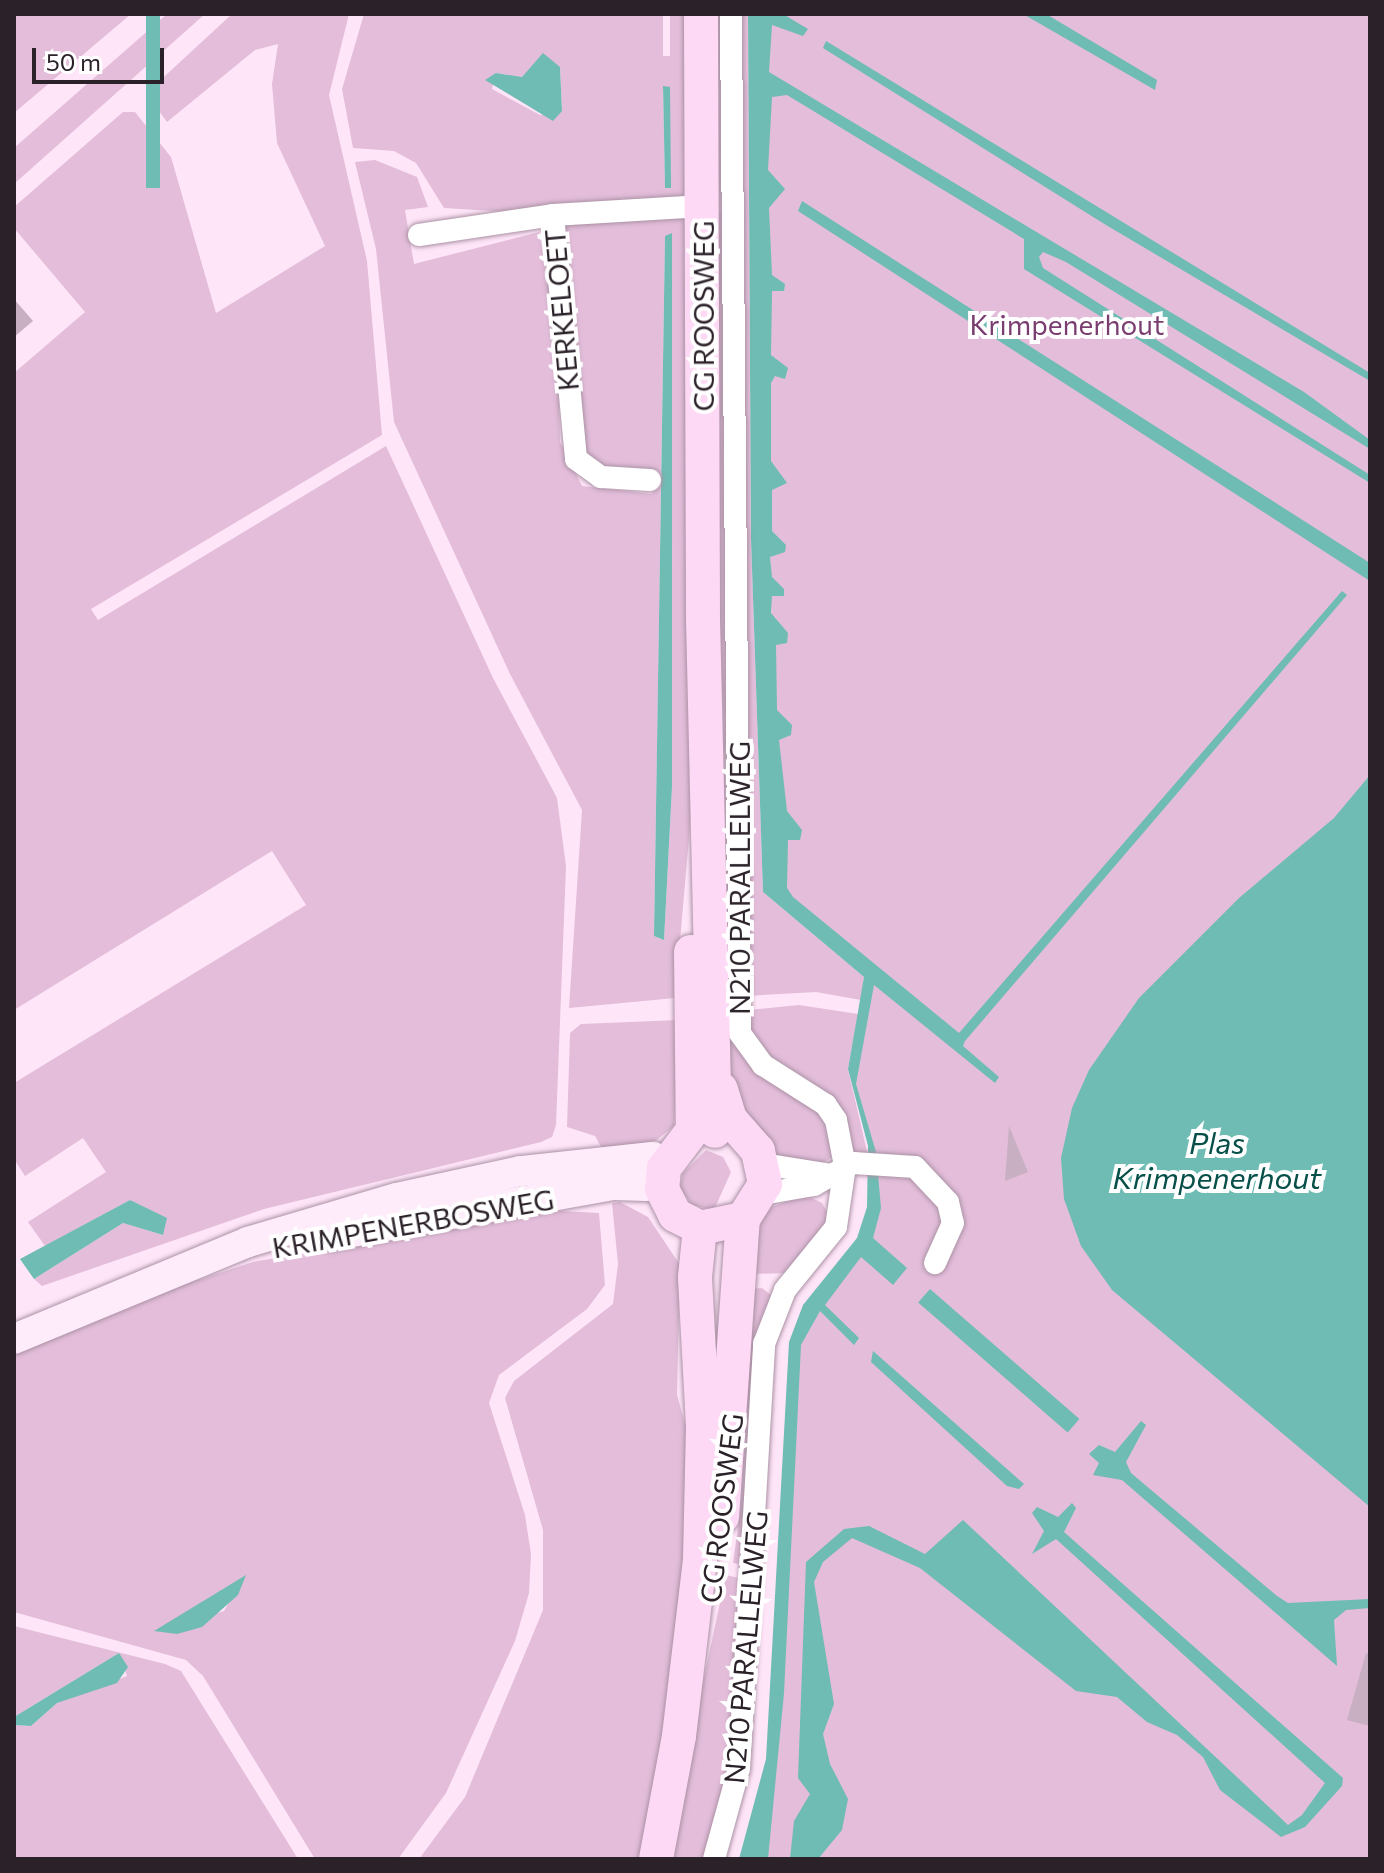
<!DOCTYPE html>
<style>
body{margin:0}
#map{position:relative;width:1384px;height:1873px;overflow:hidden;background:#ffe5f8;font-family:Commissioner,sans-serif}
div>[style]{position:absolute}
.green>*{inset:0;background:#e3bdda}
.water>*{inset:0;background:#6ebcb3;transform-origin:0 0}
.building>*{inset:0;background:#c8afc2}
.roads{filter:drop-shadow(0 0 2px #ab92a5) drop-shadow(0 0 2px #ab92a5)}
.street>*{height:22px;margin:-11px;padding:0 11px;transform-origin:11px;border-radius:11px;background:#fff}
.secondary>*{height:30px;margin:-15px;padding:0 15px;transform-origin:15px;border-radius:15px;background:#feecfa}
.primary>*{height:34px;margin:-17px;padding:0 17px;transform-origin:17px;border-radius:17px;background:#fdd9f5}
span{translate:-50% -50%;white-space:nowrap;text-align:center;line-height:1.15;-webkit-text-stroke:8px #fff;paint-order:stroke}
.street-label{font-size:28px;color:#2b2129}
.park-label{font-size:28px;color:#7a3d6f}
.water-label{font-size:30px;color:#074f49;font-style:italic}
.frame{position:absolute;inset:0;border:16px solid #2b2129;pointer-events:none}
.scale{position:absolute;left:32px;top:48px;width:132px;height:36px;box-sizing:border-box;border:4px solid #2b2129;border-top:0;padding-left:10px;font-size:24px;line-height:28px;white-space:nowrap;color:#2b2129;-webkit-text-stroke:6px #fff;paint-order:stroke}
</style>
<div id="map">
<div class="green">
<div style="clip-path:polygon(14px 14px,131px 14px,14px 113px)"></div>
<div style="clip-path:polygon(167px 14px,205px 14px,14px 184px,14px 148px)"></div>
<div style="clip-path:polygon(232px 14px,349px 14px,329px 95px,367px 261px,382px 435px,91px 609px,98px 620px,386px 446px,493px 678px,557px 798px,566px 866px,556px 1125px,552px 1137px,541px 1142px,264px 1209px,42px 1286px,34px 1279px,123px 1223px,163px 1235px,130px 1200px,45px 1246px,28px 1222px,106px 1172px,83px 1138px,25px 1176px,14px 1159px,14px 1083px,306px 905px,272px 851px,14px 1010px,14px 373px,85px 312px,14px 228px,14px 207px,123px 112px,135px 112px,171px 157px,216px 313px,325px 246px,277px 143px,272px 84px,278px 44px,255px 50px,167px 122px,153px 103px,153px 87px)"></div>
<div style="clip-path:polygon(evenodd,364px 14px,663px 14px,663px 56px,670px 56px,670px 14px,690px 14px,691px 191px,684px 201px,508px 212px,444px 208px,416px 163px,394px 151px,353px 148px,342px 89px,364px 14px,560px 67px,562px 111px,540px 115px,492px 89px,496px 73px,521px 77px,534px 69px,560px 67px,364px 14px,663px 87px,670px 87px,670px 188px,665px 187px,663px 87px)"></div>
<div style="clip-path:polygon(738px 14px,748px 14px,751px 539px,763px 892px,864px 977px,861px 1000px,816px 992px,746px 996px)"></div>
<div style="clip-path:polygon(759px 14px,1370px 14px,1370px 1859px,749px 1859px,771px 1760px,792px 1378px,805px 1317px,869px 1234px,869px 1136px,853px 1086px,873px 972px,777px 892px)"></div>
<div style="clip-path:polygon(evenodd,375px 160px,417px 177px,428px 207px,405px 210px,414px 264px,539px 232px,557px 333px,560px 442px,582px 486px,652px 494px,654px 474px,597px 467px,581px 442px,562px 221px,684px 211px,692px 219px,691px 815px,675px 998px,569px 1008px,582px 810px,510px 674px,394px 422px,376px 249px,355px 162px,375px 160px,672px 234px,672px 787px,664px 940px,654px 936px,665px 236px,672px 234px)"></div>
<div style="clip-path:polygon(713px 212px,728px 212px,728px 989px,725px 720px,715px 618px)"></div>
<div style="clip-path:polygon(799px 1005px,858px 1014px,848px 1069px,868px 1156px,852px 1150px,846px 1128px,766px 1063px,749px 1040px,748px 1010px)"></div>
<div style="clip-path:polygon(679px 1020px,674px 1126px,644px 1150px,606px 1156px,595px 1136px,567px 1127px,570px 1033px,581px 1024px)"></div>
<div style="clip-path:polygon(729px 1030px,822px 1113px,835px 1148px,832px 1157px,823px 1163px,782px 1162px,730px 1099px)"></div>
<div style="clip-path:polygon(706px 1150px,723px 1157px,731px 1172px,714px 1210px,692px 1205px,680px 1188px,683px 1173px)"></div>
<div style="clip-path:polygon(806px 1195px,822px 1203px,830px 1218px,790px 1273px,746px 1274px,765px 1209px)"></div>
<div style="clip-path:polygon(620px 1202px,648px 1217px,680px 1265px,677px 1395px,689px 1438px,689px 1506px,649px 1859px,419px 1859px,465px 1797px,543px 1610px,543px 1530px,505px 1398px,514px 1381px,613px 1304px,618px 1264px,612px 1203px)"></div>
<div style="clip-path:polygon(evenodd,545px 1210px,599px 1213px,605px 1285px,587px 1309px,499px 1375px,489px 1403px,525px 1515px,531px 1554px,529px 1593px,515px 1641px,446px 1793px,398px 1859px,315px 1859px,203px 1676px,186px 1660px,14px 1612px,14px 1351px,127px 1303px,253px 1262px,545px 1210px,245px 1576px,224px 1611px,155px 1631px,156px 1631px,245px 1576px)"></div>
<div style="clip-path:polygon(762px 1288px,776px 1299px,750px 1566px,733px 1563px,746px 1471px,750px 1289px)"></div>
<div style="clip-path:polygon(726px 1575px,747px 1580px,731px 1774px,708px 1859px,665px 1859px)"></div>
<div style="clip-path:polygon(14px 1626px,165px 1664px,181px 1671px,298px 1859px,14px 1859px,14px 1725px,31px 1726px,57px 1703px,127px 1676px,119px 1653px,14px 1717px)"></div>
</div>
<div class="water">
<div style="left:146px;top:14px;width:14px;height:174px"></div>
<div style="clip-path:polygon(748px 14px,783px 14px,808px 29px,803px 36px,772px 25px,769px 72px,1304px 392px,1370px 440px,1370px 449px,1066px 262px,1043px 252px,1039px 257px,1043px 268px,1370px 475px,1370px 483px,1024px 269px,1024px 239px,787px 95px,772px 97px,768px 170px,785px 189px,769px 208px,772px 275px,785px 284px,784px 291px,772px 291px,771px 355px,788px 368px,785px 379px,775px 376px,771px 383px,771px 461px,787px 483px,772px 490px,772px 531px,786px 545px,785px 552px,770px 557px,772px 577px,784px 589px,784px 596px,772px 596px,771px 613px,788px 633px,787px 643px,776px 645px,777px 710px,792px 725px,791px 735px,779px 740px,787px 811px,802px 830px,800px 840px,788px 840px,787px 888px,793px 897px,959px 1033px,1342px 591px,1347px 595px,965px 1041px,963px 1046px,999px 1077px,995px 1083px,874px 985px,856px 1084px,876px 1152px,881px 1208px,873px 1238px,907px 1268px,893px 1285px,861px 1257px,825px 1305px,859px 1338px,854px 1345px,820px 1311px,801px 1345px,784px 1693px,768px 1859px,739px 1859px,766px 1759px,789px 1342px,803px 1305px,857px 1238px,867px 1207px,868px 1146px,848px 1069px,864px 977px,763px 892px,751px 539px)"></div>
<div style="clip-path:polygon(1023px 14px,1046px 14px,1157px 80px,1155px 90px)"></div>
<div style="clip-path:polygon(826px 41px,1370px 373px,1370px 381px,1106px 225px,823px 48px)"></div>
<div style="clip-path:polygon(543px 53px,560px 67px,562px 111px,553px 121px,485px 80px,496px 73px,522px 77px)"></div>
<div style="clip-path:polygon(663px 86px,670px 87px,671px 188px,665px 188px)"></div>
<div style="clip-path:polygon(802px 201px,1370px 563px,1370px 581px,798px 211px)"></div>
<div style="clip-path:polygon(672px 233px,672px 787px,664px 940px,654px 936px,665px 236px)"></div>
<div style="clip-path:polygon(1370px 775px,1370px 1507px,1112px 1290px,1081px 1246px,1064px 1199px,1061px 1158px,1072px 1108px,1089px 1070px,1139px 998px,1239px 898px,1334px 818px)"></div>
<div style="clip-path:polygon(130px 1200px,167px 1218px,163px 1235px,123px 1223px,34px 1279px,20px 1259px)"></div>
<div style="left:930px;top:1289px;width:198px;height:18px;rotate:41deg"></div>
<div style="clip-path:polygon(873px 1351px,1024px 1484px,1019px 1489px,1007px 1486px,871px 1362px)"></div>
<div style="clip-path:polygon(1141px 1421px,1146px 1425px,1126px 1462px,1131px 1473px,1277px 1596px,1288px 1603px,1370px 1599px,1370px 1608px,1346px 1610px,1334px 1620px,1337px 1666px,1122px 1480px,1093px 1475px,1099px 1463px,1089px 1454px,1099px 1445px,1115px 1452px)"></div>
<div style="clip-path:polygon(1072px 1503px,1076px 1508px,1064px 1532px,1343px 1778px,1342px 1786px,1305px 1827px,1281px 1837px,1220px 1790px,1203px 1757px,1177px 1735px,1147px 1722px,1117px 1697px,1076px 1691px,920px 1568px,852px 1538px,823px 1562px,814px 1582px,834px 1704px,823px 1734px,830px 1764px,848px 1799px,842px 1830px,818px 1859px,790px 1859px,794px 1821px,810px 1794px,798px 1778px,806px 1562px,844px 1529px,869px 1526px,925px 1554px,963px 1520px,1288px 1825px,1302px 1815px,1325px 1783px,1056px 1539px,1032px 1554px,1044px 1531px,1032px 1513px,1037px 1507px,1058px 1517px)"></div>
<div style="clip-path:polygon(246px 1575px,238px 1595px,202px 1627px,177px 1634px,154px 1631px)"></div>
<div style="clip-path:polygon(119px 1653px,128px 1667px,117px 1683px,57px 1703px,31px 1726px,14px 1725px,14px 1717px)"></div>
</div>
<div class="building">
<div style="clip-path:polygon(14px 299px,33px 321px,14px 337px)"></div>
<div style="clip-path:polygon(1009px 1126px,1028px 1172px,1005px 1181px)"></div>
<div style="clip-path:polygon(1366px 1653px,1370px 1654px,1370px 1726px,1347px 1720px)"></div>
</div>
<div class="roads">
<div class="street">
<div style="left:553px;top:215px;width:150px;rotate:-3.4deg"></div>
<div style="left:419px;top:235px;width:135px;rotate:-8.5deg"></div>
<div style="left:553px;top:215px;width:245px;rotate:84.6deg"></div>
<div style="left:576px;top:459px;width:31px;rotate:36deg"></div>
<div style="left:601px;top:477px;width:49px;rotate:3.5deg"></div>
<div style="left:763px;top:1164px;width:70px;rotate:9.1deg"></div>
<div style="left:762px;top:1194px;width:53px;rotate:-9.8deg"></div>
<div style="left:814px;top:1185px;width:45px;rotate:-29.4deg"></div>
<div style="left:853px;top:1163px;width:62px;rotate:3.7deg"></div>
<div style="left:915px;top:1167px;width:48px;rotate:46.7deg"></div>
<div style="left:948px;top:1202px;width:22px;rotate:77deg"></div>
<div style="left:953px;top:1223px;width:44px;rotate:114.2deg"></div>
<div style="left:714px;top:1859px;width:94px;rotate:-74.6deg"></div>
<div style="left:739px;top:1768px;width:425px;rotate:-86.6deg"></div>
<div style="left:764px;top:1344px;width:58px;rotate:-68.7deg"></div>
<div style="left:785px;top:1290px;width:81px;rotate:-51deg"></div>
<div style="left:836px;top:1227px;width:62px;rotate:-81.6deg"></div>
<div style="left:845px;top:1166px;width:47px;rotate:-101.1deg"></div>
<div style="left:836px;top:1120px;width:18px;rotate:-124deg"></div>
<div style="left:826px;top:1105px;width:75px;rotate:-147.6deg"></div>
<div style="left:763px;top:1065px;width:39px;rotate:-126deg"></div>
<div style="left:740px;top:1033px;width:1019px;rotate:-90.51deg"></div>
</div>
<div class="secondary">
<div style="left:330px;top:1236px;width:289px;rotate:-10.2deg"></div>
<div style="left:614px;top:1185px;width:32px;rotate:2deg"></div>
<div style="left:14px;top:1339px;width:253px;rotate:-22.5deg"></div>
<div style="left:248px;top:1242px;width:155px;rotate:-16.5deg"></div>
<div style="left:397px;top:1198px;width:127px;rotate:-12.3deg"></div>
<div style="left:521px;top:1171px;width:133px;rotate:-6.1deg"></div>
</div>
<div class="primary">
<div style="left:701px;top:14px;width:605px;rotate:89.81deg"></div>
<div style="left:703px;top:619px;width:512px;rotate:88.66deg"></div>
<div style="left:691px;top:952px;width:178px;rotate:89.4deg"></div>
<div style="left:693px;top:1130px;width:48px;rotate:127.3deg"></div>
<div style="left:664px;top:1168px;width:21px;rotate:95deg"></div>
<div style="left:662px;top:1189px;width:29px;rotate:63deg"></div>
<div style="left:675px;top:1215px;width:28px;rotate:27deg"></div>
<div style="left:700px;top:1228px;width:44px;rotate:-11.8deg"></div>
<div style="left:743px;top:1219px;width:41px;rotate:-57.8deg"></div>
<div style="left:765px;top:1184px;width:34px;rotate:-102deg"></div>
<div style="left:758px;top:1151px;width:43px;rotate:-131.2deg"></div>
<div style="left:730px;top:1119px;width:31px;rotate:-107deg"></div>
<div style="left:722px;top:1517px;width:299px;rotate:-86deg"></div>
<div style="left:656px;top:1859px;width:125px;rotate:-79.4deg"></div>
<div style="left:679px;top:1736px;width:178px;rotate:-83.2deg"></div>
<div style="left:700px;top:1559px;width:133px;rotate:-88.7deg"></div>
<div style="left:703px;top:1426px;width:149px;rotate:-93.1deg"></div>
<div style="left:695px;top:1277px;width:49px;rotate:-84.2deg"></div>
</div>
</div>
<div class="street-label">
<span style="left:561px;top:310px;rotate:-95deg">KERKELOET</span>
<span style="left:703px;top:316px;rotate:-90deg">CG ROOSWEG</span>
<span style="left:739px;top:878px;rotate:-90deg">N210 PARALLELWEG</span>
<span style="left:413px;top:1223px;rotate:-10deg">KRIMPENERBOSWEG</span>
<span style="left:721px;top:1508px;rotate:-83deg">CG ROOSWEG</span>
<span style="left:745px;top:1647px;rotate:-85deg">N210 PARALLELWEG</span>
</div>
<div class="park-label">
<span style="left:1067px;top:324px">Krimpenerhout</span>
</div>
<div class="water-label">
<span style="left:1217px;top:1159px">Plas<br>Krimpenerhout</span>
</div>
<div class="frame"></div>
<div class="scale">50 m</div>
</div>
